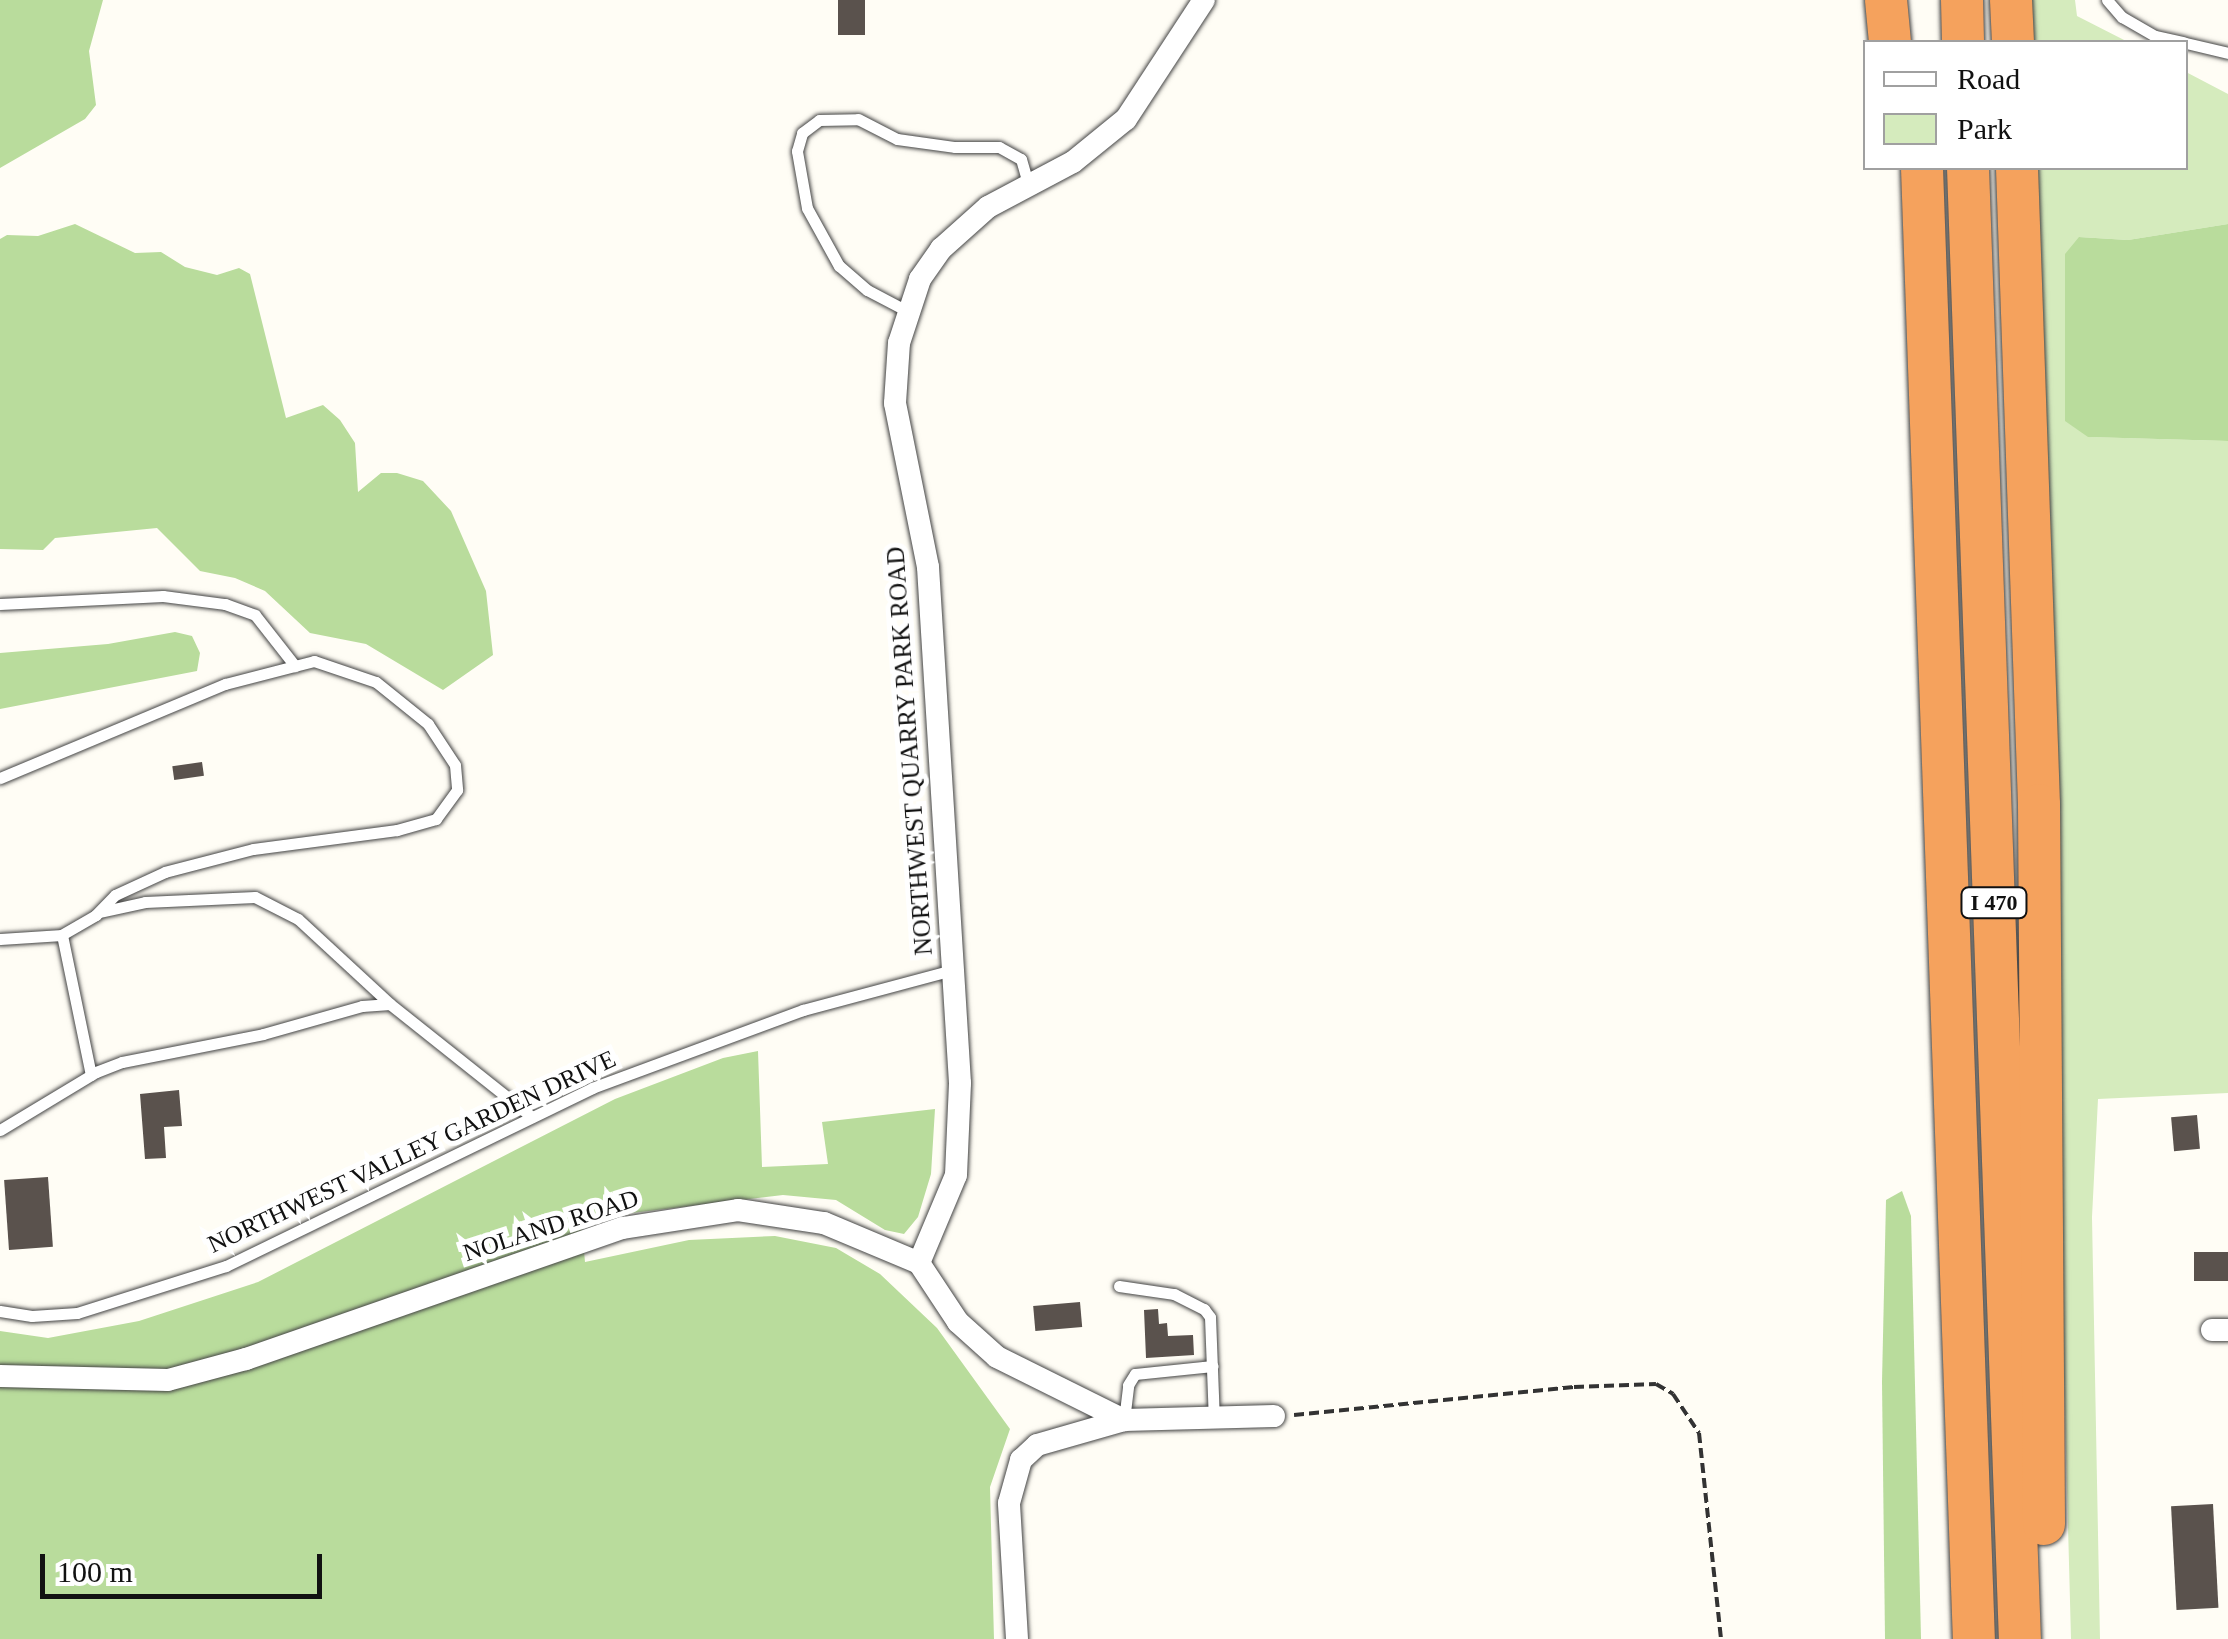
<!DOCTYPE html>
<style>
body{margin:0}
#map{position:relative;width:2228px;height:1639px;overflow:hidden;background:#fffdf5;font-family:Georgia,serif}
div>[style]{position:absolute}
.green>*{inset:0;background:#d5ebbd}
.forest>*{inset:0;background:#b9dc9c}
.building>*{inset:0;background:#5a524d;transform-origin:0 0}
.path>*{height:4px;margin-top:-2px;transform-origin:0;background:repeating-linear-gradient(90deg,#333 0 10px,transparent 0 15px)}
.roads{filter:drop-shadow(0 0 2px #444) drop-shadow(0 0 2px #444)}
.service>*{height:11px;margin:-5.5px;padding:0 5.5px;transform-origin:5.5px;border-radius:5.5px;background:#fff}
.minor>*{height:22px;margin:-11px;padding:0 11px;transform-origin:11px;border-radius:11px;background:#fff}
.motorway>*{height:42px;margin:-21px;padding:0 21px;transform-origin:21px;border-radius:21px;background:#f5a25d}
span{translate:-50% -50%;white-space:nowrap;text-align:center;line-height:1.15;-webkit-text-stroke:10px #fff;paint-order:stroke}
.shield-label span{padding:2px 8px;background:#fff;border:2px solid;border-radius:8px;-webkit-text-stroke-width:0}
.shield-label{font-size:22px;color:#111;font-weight:700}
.street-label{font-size:25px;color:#111}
.legend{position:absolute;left:1863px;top:40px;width:325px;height:130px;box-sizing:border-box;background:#fff;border:2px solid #a0a0a0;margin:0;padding:12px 18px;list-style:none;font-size:30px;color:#111}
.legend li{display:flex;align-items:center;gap:20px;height:50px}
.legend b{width:50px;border:2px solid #a0a0a0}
.scale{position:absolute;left:40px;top:1554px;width:282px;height:45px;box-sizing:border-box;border:5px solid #111;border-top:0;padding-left:12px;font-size:30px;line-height:35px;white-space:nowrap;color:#111;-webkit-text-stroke:8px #fff;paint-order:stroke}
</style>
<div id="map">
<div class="green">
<div style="clip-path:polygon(2025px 0,2075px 0,2077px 16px,2128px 42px,2027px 42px)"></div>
<div style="clip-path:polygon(2186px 72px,2228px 94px,2228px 224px,2128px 240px,2079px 237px,2089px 437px,2228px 441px,2228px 1093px,2098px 1099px,2092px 1217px,2100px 1639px,2071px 1639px,2032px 168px,2186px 168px)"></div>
</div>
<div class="forest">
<div style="clip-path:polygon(0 0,103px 0,89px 51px,96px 105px,85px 119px,0 168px)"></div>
<div style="clip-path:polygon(75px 224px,135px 253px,161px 252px,185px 267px,217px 275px,239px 268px,250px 274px,286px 418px,323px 405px,340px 420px,355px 443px,358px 492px,381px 473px,397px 473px,423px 481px,451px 511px,486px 591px,493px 655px,443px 690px,366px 644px,310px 633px,265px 591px,235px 578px,200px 571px,157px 528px,55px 538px,43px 550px,0 549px,0 239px,7px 235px,38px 236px)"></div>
<div style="clip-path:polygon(2228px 224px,2228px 441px,2088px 437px,2065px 421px,2065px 254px,2079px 237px,2128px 240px)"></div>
<div style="clip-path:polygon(175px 632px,192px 636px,200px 653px,197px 671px,0 709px,0 653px,108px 644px)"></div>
<div style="clip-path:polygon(758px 1051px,762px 1167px,828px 1164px,822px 1122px,935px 1109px,931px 1174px,918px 1217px,904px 1234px,885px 1230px,836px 1200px,783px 1195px,581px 1219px,585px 1262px,689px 1240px,775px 1236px,836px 1248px,880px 1274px,937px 1328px,1010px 1429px,990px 1487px,994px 1639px,0 1639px,0 1331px,48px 1338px,139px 1321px,258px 1282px,615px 1099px,723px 1058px)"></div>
<div style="clip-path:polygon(1902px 1191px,1911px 1216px,1921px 1639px,1885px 1639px,1882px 1382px,1886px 1200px)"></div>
</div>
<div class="building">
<div style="left:838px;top:0;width:27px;height:35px"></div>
<div style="left:202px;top:762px;width:14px;height:30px;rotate:82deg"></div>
<div style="clip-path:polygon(179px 1090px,182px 1126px,164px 1127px,166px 1158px,145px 1159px,140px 1094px)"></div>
<div style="left:2197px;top:1115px;width:34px;height:26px;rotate:85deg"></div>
<div style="left:48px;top:1177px;width:70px;height:44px;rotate:86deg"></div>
<div style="left:2228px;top:1252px;width:29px;height:34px;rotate:90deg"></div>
<div style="left:1080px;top:1302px;width:25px;height:47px;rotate:85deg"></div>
<div style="clip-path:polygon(1158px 1309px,1159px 1324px,1167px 1323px,1168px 1336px,1193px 1335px,1194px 1355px,1146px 1358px,1144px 1310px)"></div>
<div style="left:2213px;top:1504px;width:104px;height:42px;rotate:87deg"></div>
</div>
<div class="path">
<div style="left:1294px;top:1415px;width:281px;rotate:-5.7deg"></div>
<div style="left:1574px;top:1387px;width:82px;rotate:-2.1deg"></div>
<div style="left:1656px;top:1384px;width:20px;rotate:30deg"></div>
<div style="left:1673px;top:1394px;width:47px;rotate:56.3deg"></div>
<div style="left:1699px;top:1433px;width:207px;rotate:83.9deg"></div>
</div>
<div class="roads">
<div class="service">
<div style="left:2107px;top:0;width:23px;rotate:49deg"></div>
<div style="left:2122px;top:17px;width:38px;rotate:30deg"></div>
<div style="left:2155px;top:36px;width:29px;rotate:12deg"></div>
<div style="left:2186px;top:43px;width:43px;rotate:13.4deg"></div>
<div style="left:909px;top:312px;width:47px;rotate:-152.4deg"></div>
<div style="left:867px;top:290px;width:37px;rotate:-139deg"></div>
<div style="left:839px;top:266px;width:66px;rotate:-118.9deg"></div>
<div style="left:807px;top:208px;width:58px;rotate:-100deg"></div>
<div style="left:797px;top:151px;width:19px;rotate:-74deg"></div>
<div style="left:802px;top:133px;width:21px;rotate:-37deg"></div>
<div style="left:819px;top:120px;width:39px;rotate:-1deg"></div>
<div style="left:858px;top:119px;width:44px;rotate:27.1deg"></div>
<div style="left:897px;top:139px;width:59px;rotate:7.9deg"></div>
<div style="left:955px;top:147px;width:44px"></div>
<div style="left:999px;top:147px;width:25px;rotate:29deg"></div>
<div style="left:1021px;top:159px;width:26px;rotate:74deg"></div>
<div style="left:0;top:604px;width:163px;rotate:-2.8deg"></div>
<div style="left:163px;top:596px;width:63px;rotate:7.4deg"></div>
<div style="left:225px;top:604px;width:32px;rotate:20deg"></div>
<div style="left:255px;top:615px;width:65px;rotate:51.9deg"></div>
<div style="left:0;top:778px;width:244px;rotate:-22.7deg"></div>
<div style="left:225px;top:684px;width:92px;rotate:-14.5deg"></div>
<div style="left:314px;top:661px;width:65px;rotate:18.7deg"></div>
<div style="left:376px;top:682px;width:67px;rotate:38.9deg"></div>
<div style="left:428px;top:724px;width:49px;rotate:56.6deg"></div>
<div style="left:455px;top:765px;width:25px;rotate:85deg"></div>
<div style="left:457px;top:790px;width:36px;rotate:126deg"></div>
<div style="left:436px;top:819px;width:41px;rotate:164.2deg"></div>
<div style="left:397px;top:830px;width:145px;rotate:172.5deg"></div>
<div style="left:253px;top:849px;width:91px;rotate:165.4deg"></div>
<div style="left:165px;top:872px;width:55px;rotate:155.3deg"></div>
<div style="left:115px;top:895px;width:28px;rotate:134deg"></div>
<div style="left:96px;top:915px;width:39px;rotate:150deg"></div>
<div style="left:62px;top:935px;width:62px;rotate:176.3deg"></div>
<div style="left:100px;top:912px;width:46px;rotate:-12.5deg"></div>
<div style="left:145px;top:902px;width:110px;rotate:-2.6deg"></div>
<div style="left:255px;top:897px;width:48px;rotate:27.1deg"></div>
<div style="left:298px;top:919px;width:125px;rotate:42.7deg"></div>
<div style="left:62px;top:935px;width:143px;rotate:78.3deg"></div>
<div style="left:0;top:1130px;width:112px;rotate:-31.1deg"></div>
<div style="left:96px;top:1072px;width:28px;rotate:-21deg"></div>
<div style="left:122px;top:1062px;width:144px;rotate:-11.2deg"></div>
<div style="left:263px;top:1034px;width:103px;rotate:-15.8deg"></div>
<div style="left:362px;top:1006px;width:28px;rotate:-4deg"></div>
<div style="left:390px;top:1004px;width:181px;rotate:38.5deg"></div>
<div style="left:1119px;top:1286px;width:56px;rotate:8.3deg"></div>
<div style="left:1174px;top:1294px;width:34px;rotate:27deg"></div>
<div style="left:1204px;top:1309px;width:10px;rotate:53deg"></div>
<div style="left:1210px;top:1317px;width:102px;rotate:87.8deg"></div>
<div style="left:0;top:1311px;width:32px;rotate:9deg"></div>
<div style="left:32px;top:1316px;width:45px;rotate:-3.8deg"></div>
<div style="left:77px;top:1313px;width:156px;rotate:-17.5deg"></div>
<div style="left:226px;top:1266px;width:407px;rotate:-25.9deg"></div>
<div style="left:592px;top:1088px;width:225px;rotate:-20.3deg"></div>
<div style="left:803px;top:1010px;width:154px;rotate:-15deg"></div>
<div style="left:1124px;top:1420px;width:35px;rotate:-83deg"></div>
<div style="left:1128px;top:1385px;width:13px;rotate:-58deg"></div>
<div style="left:1135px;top:1374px;width:78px;rotate:-5.9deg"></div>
</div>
<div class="minor">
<div style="left:919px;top:1263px;width:95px;rotate:-67.2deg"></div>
<div style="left:956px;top:1175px;width:92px;rotate:-87.5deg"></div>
<div style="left:960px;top:1083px;width:517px;rotate:-93.55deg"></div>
<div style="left:928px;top:567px;width:167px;rotate:-101.4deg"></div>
<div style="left:895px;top:403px;width:60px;rotate:-86.2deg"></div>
<div style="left:899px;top:343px;width:67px;rotate:-71.8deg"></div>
<div style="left:920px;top:279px;width:37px;rotate:-55deg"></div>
<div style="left:941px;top:249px;width:63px;rotate:-41.8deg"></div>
<div style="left:988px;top:207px;width:96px;rotate:-27.9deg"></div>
<div style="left:1073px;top:162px;width:68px;rotate:-39.1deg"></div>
<div style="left:1126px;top:119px;width:142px;rotate:-56.8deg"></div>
<div style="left:2212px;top:1330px;width:16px"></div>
<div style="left:0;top:1376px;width:168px;rotate:1.4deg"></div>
<div style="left:168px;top:1380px;width:81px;rotate:-15.1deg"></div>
<div style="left:246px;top:1359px;width:399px;rotate:-19.2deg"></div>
<div style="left:623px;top:1228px;width:116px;rotate:-8.9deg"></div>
<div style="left:738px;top:1210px;width:87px;rotate:8.6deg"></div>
<div style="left:824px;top:1223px;width:103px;rotate:22.8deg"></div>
<div style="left:919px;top:1263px;width:71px;rotate:56.5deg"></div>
<div style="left:958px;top:1322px;width:52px;rotate:41.9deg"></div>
<div style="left:997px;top:1357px;width:142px;rotate:26.4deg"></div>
<div style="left:1017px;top:1639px;width:136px;rotate:-93.4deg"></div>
<div style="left:1009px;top:1503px;width:45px;rotate:-74.4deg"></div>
<div style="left:1021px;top:1460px;width:22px;rotate:-43deg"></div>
<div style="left:1037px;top:1445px;width:91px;rotate:-16deg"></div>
<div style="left:1124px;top:1420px;width:150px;rotate:-1.5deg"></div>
</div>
<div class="motorway">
<div style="left:1886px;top:0;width:42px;rotate:84.6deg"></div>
<div style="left:1962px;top:0;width:42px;rotate:88.6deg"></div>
<div style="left:2011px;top:0;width:42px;rotate:87.3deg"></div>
<div style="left:1922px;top:168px;width:1472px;rotate:87.98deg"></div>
<div style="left:1968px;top:168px;width:1472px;rotate:87.98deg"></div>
<div style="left:2017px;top:168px;width:637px;rotate:88.02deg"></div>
<div style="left:2039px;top:805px;width:719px;rotate:89.6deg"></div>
</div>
</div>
<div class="shield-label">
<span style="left:1994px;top:903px">I 470</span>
</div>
<div class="street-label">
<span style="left:910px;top:751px;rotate:-94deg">NORTHWEST QUARRY PARK ROAD</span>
<span style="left:412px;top:1152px;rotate:-25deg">NORTHWEST VALLEY GARDEN DRIVE</span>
<span style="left:551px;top:1226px;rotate:-18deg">NOLAND ROAD</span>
</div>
<ul class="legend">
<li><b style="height:12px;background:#fff"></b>Road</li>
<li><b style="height:28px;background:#d5ebbd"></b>Park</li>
</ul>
<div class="scale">100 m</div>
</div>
